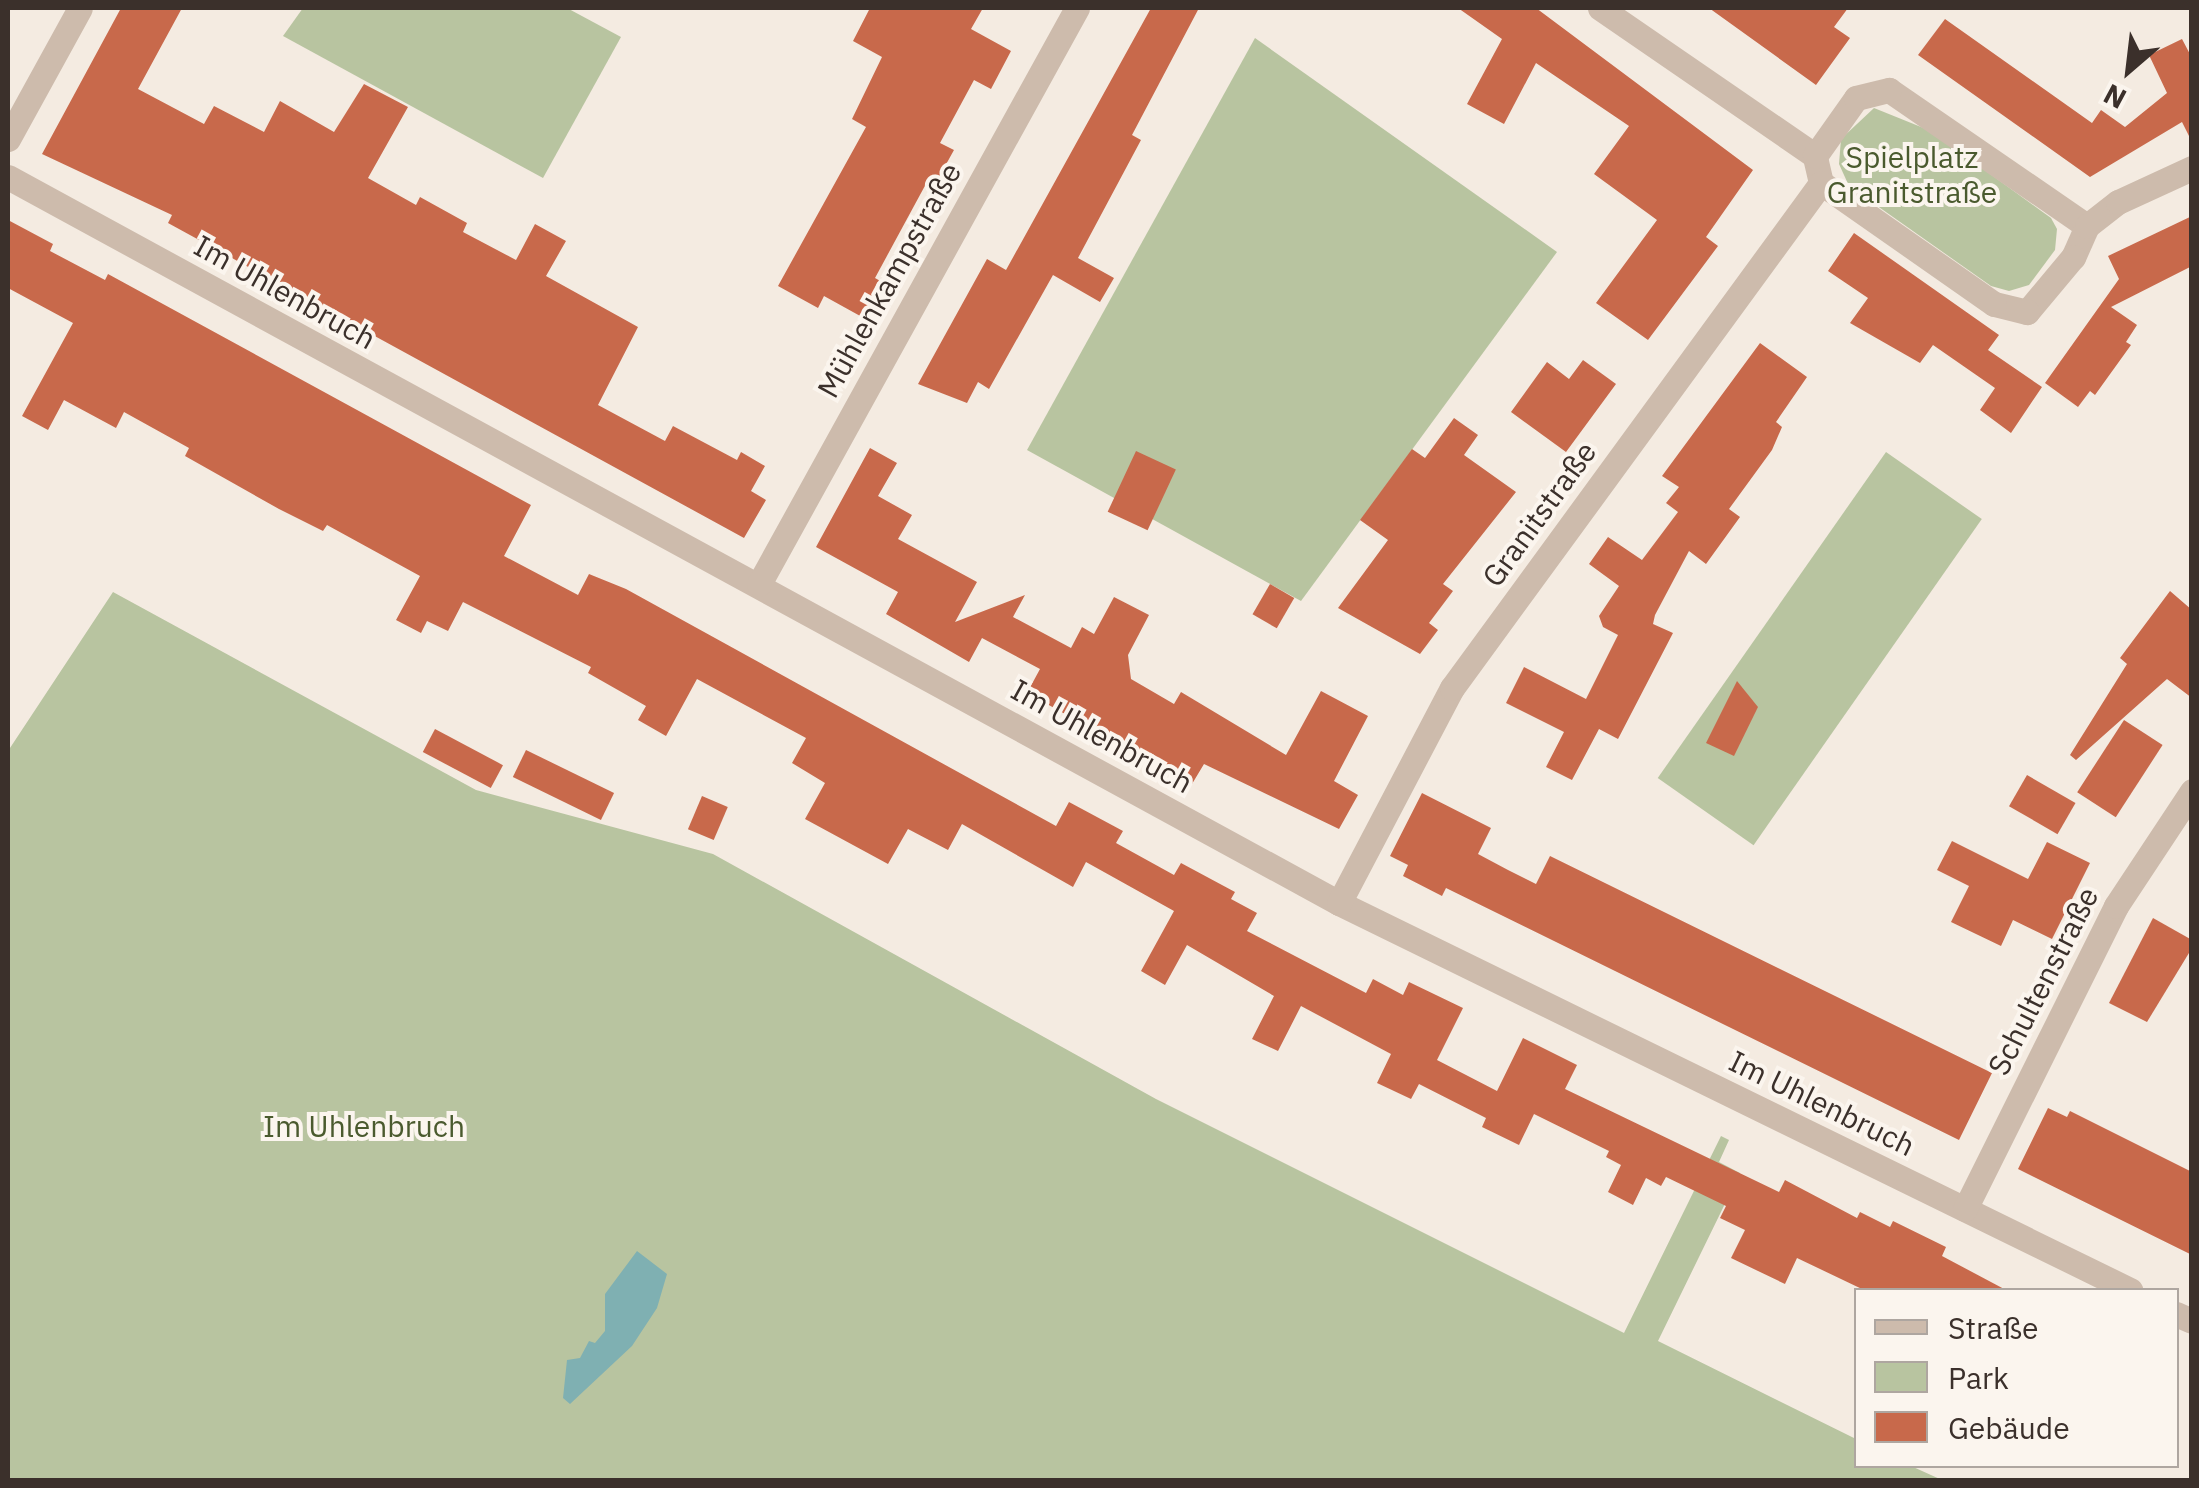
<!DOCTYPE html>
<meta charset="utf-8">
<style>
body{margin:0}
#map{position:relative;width:2199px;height:1488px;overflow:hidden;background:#f4ebe1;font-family:"IBM Plex Sans",sans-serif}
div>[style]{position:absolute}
.green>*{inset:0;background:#b8c4a0;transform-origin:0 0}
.water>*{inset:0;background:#7fb0b2}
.building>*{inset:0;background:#c8694b;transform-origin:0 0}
.minor>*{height:25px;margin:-12.5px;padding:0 12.5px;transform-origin:12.5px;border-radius:12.5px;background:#cdbbac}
span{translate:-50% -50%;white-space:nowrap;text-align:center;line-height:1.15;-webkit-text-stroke:8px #fbf5ee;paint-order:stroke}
.park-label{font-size:30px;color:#4a5a2e}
.street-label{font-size:30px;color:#3b302b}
.frame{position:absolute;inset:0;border:10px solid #3b302b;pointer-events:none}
.legend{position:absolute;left:1854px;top:1288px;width:325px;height:180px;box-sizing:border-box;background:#fbf5ee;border:2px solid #aea6a0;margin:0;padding:12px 18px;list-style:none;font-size:30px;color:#3b302b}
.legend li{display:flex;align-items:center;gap:20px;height:50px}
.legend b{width:50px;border:2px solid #aea6a0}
.north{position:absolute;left:2079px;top:20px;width:100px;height:100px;-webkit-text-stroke:8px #fbf5ee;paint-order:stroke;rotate:208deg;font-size:28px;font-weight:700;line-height:40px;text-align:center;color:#3b302b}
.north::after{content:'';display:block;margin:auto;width:35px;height:45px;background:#3b302b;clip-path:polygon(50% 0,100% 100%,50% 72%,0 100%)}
</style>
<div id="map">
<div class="green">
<div style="clip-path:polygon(303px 8px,567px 8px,621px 37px,543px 178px,283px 36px)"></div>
<div style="clip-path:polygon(1255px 38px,1557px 252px,1301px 601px,1027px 450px)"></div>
<div style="clip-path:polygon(1874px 108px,1931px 131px,2051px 218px,2057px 229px,2055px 250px,2029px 285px,2009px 291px,1991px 286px,1849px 186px,1839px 164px,1841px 139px)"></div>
<div style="left:1886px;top:452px;width:117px;height:398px;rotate:35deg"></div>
<div style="clip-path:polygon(113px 592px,476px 790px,713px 854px,1156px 1099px,1624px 1333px,1721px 1136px,1729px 1140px,1719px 1162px,1740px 1173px,1658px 1341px,1856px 1439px,1856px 1466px,1911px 1466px,1942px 1480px,8px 1480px,8px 751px)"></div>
</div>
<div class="water">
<div style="clip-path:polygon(637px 1251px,667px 1274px,657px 1308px,632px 1346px,570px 1404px,563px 1398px,567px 1360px,580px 1358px,589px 1341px,595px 1343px,605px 1331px,605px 1294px)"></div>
</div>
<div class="building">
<div style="clip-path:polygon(121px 8px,182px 8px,138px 89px,204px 124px,214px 106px,264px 132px,280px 101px,334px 132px,364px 84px,408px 107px,368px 178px,416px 205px,420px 197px,467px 223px,463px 232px,516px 260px,535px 224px,566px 241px,546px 276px,638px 327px,598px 405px,665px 441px,673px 426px,737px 460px,741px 452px,765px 466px,751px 491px,766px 500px,744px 538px,168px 223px,172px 215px,42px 154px)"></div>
<div style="clip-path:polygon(870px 8px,983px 8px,971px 29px,1011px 51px,991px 89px,974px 80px,940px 143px,954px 150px,934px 186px,927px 182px,875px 278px,882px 282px,862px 317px,824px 296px,818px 308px,778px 286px,866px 127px,852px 119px,882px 57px,853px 41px)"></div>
<div style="clip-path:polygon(1151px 8px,1199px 8px,1132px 135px,1141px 140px,1078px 258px,1114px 278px,1100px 302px,1053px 275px,989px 389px,978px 382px,967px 403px,918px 384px,987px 259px,1006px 270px)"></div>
<div style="clip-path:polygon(1458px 8px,1536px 8px,1753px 170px,1706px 237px,1718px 246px,1648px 340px,1596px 303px,1657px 220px,1594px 174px,1629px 126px,1536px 63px,1504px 124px,1467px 104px,1502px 39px)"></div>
<div style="clip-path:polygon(1709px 8px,1848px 8px,1834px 27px,1850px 38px,1816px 85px)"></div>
<div style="clip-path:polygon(1945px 19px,2092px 123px,2101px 110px,2125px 127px,2167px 93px,2149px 55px,2182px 39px,2192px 58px,2192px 142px,2182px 122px,2090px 177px,1918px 55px)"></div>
<div style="clip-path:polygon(2192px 216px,2192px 266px,2111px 307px,2137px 325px,2126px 342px,2131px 345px,2095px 395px,2090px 391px,2078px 407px,2045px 383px,2119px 279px,2108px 256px)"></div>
<div style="clip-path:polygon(8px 220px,53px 244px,50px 251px,105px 280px,108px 274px,531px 505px,504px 556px,578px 595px,589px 574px,626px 589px,1056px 826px,1069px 802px,1123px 831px,1116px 843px,1174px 875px,1181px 863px,1235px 892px,1231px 899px,1257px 913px,1247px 931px,1366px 993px,1373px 979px,1403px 995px,1409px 982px,1463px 1008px,1437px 1060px,1497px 1091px,1523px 1038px,1577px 1065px,1565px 1089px,1779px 1192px,1785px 1180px,1857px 1218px,1860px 1212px,1890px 1227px,1893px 1221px,1946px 1247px,1942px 1256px,2006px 1290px,1864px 1290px,1797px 1258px,1785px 1284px,1731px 1258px,1745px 1230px,1720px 1218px,1726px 1206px,1666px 1177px,1661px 1186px,1646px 1178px,1633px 1205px,1608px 1192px,1621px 1165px,1606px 1157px,1609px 1151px,1534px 1114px,1519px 1145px,1482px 1127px,1486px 1118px,1419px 1084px,1411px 1099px,1377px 1083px,1391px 1054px,1301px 1006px,1278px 1051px,1252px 1039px,1274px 996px,1187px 945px,1165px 985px,1141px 971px,1174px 911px,1086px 862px,1073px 887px,962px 824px,948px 850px,908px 829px,888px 864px,805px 819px,825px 783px,792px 763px,806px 738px,697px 679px,666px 736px,638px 720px,646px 706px,588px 673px,591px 667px,463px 602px,448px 631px,427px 621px,421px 633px,396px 620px,420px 576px,327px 525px,323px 531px,279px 509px,185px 456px,189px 448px,124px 412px,116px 428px,64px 400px,48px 430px,22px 416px,73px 323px,8px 288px)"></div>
<div style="clip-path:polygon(1854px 233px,1999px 335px,1988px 350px,2042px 387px,2011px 433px,1980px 410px,1995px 388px,1933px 345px,1920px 363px,1850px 323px,1868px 298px,1828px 271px)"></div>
<div style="clip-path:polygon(1760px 343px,1807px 377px,1776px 422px,1782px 427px,1772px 450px,1729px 509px,1740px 517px,1706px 564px,1689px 551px,1655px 615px,1653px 624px,1673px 633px,1618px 739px,1599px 729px,1572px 780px,1546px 767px,1564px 732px,1506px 703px,1524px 667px,1586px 699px,1618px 635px,1603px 627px,1599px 616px,1619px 586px,1589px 564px,1608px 537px,1642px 560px,1678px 512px,1666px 503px,1679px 487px,1662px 476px)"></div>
<div style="clip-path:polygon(1583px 360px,1616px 384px,1566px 452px,1511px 412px,1547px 362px,1569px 379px)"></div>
<div style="clip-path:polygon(1454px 418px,1478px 435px,1464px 455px,1516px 492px,1443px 584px,1453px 591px,1429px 623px,1438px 630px,1420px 654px,1338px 608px,1388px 540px,1360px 520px,1412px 449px,1425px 458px)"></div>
<div style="clip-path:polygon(870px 448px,897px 463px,878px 496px,912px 515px,898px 539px,977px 582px,955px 622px,1025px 595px,1013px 617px,1071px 648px,1082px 627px,1094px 634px,1114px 597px,1149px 615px,1128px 655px,1131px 679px,1174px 704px,1181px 692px,1286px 755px,1321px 691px,1368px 716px,1334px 781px,1358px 795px,1339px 829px,1204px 764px,1192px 784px,1027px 693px,1040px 669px,982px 638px,969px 662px,886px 614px,898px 592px,816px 547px)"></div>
<div style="left:1136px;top:451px;width:44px;height:67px;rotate:25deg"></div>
<div style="left:1270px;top:584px;width:28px;height:35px;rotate:30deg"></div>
<div style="clip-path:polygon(2170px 591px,2192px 610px,2192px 698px,2167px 679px,2076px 760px,2070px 755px,2127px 664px,2120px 658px)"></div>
<div style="clip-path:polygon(1737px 681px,1758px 707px,1734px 756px,1706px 743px)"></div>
<div style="left:2124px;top:720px;width:46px;height:86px;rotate:33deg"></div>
<div style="left:435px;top:729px;width:77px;height:26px;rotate:28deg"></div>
<div style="left:526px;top:750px;width:98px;height:30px;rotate:26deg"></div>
<div style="left:2027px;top:775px;width:56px;height:36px;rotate:30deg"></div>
<div style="clip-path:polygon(1422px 793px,1491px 828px,1478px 854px,1508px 870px,1536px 884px,1550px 856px,1992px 1073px,1959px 1140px,1446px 888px,1442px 896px,1403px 876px,1408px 865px,1390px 856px)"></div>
<div style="left:702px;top:796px;width:28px;height:36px;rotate:23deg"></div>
<div style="clip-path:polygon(1952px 841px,2028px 879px,2047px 842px,2090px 863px,2052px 939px,2013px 920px,2001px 946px,1951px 922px,1969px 886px,1937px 870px)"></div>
<div style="clip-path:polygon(2153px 918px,2192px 940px,2192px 948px,2147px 1022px,2109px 1003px)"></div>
<div style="clip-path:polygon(2048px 1108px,2067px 1117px,2070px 1111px,2192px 1172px,2192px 1255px,2018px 1169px)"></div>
</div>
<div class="minor">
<div style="left:1600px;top:8px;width:261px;rotate:34.5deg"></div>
<div style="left:1889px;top:90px;width:240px;rotate:34.5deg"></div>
<div style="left:2087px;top:226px;width:34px;rotate:114deg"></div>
<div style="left:2073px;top:257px;width:72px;rotate:129.9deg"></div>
<div style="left:2027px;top:312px;width:34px;rotate:-166deg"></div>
<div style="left:1994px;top:304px;width:211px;rotate:-145deg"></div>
<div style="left:1821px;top:183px;width:28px;rotate:-103deg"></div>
<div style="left:1815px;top:156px;width:71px;rotate:-54.7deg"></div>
<div style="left:1856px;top:98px;width:34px;rotate:-14deg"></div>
<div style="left:8px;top:139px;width:149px;rotate:-61.2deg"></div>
<div style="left:8px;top:177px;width:1516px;rotate:28.61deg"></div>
<div style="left:1339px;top:903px;width:881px;rotate:26.07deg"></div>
<div style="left:2087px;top:226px;width:39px;rotate:-38deg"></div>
<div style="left:2118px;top:202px;width:81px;rotate:-24.7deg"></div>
<div style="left:759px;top:584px;width:658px;rotate:-61.1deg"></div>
<div style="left:1339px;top:903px;width:243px;rotate:-62.3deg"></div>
<div style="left:1452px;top:688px;width:625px;rotate:-53.84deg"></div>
<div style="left:1965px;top:1209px;width:339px;rotate:-63.5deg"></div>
<div style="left:2116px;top:906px;width:138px;rotate:-56.5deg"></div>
<div style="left:2176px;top:1314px;width:17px;rotate:24deg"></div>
</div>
<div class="park-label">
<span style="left:1912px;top:174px">Spielplatz<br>Granitstraße</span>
<span style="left:364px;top:1126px">Im Uhlenbruch</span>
</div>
<div class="street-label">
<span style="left:889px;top:280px;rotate:-61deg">Mühlenkampstraße</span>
<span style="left:285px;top:292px;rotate:29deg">Im Uhlenbruch</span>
<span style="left:1539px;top:514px;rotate:-54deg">Granitstraße</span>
<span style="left:1102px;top:736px;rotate:29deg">Im Uhlenbruch</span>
<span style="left:2043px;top:981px;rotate:-63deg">Schultenstraße</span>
<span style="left:1822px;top:1103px;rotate:26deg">Im Uhlenbruch</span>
</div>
<div class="frame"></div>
<ul class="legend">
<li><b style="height:12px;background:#cdbbac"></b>Straße</li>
<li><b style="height:28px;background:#b8c4a0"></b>Park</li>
<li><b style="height:28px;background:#c8694b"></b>Gebäude</li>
</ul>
<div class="north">N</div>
</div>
